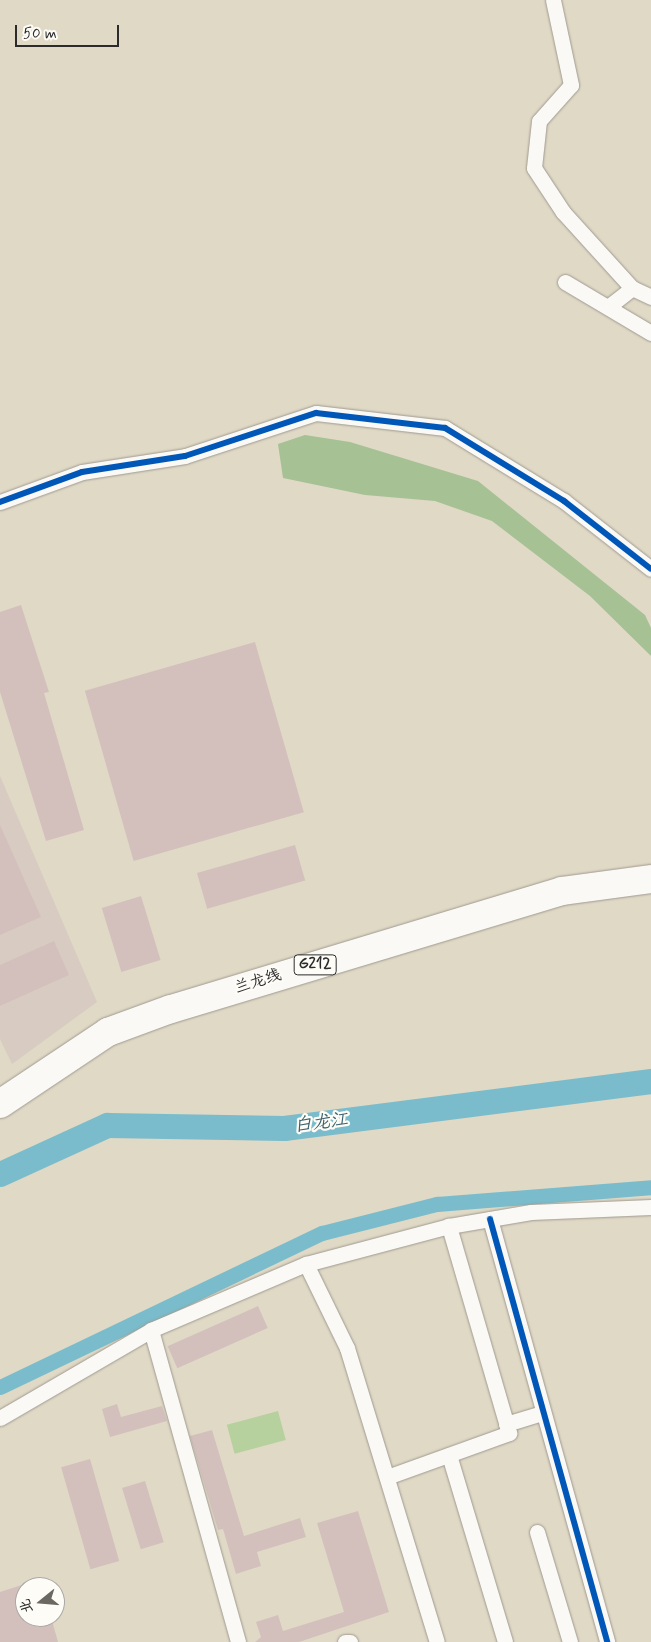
<!DOCTYPE html>
<meta charset="utf-8">
<style>
body{margin:0}
#map{position:relative;width:651px;height:1642px;overflow:hidden;background:#e0d9c6;font-family:Mynerve,"LXGW WenKai TC",sans-serif}
div>[style]{position:absolute}
.industrial>*{inset:0;background:#d8cbc2}
.green>*{inset:0;background:#b6d19d;transform-origin:0 0}
.forest>*{inset:0;background:#a6c194}
.canal>*{height:15px;margin:-7.5px;padding:0 7.5px;transform-origin:7.5px;border-radius:7.5px;background:#7abccb}
.river>*{height:25px;margin:-12.5px;padding:0 12.5px;transform-origin:12.5px;border-radius:12.5px;background:#7abccb}
.building>*{inset:0;background:#d3c0bd;transform-origin:0 0}
.roads{filter:drop-shadow(0 0 1px #9f9a90) drop-shadow(0 0 1px #9f9a90)}
.street>*{height:15px;margin:-7.5px;padding:0 7.5px;transform-origin:7.5px;border-radius:7.5px;background:#faf9f6}
.highway>*{height:28px;margin:-14px;padding:0 14px;transform-origin:14px;border-radius:14px;background:#faf9f6}
.cycleway>*{height:6px;margin:-3px;padding:0 3px;transform-origin:3px;border-radius:3px;background:#0057b8}
span{translate:-50% -50%;white-space:nowrap;text-align:center;line-height:1.15;-webkit-text-stroke:4.5px #fdfcf7;paint-order:stroke}
.shield-label span{padding:1px 4px;background:#fdfcf7;border:1px solid;border-radius:4px;-webkit-text-stroke-width:0}
.shield-label{font-size:15px;color:#2b2b2b;font-weight:700}
.street-label{font-size:16px;color:#2b2b2b}
.water-label{font-size:18px;color:#39606c;font-style:italic}
.north{position:absolute;left:15px;top:1577px;width:50px;height:50px;box-sizing:border-box;background:#fdfcf7;border:1px solid #a9a8a5;border-radius:50%;rotate:253deg;font-size:14px;font-weight:700;line-height:20px;text-align:center;color:#2b2b2b}
.north::after{content:'';display:block;margin:auto;width:18px;height:22px;background:#6a6861;clip-path:polygon(50% 0,100% 100%,50% 72%,0 100%)}
.scale{position:absolute;left:15px;top:25px;width:104px;height:22px;box-sizing:border-box;border:2px solid #2b2b2b;border-top:0;padding-left:6px;font-size:15px;line-height:18px;white-space:nowrap;color:#2b2b2b;-webkit-text-stroke:4px #fdfcf7;paint-order:stroke}
</style>
<div id="map">
<div class="industrial">
<div style="clip-path:polygon(0 776px,97px 1002px,12px 1064px,0 1039px)"></div>
</div>
<div class="green">
<div style="left:278px;top:1411px;width:30px;height:53px;rotate:75deg"></div>
</div>
<div class="forest">
<div style="clip-path:polygon(305px 435px,350px 442px,478px 481px,645px 615px,651px 628px,651px 656px,590px 596px,492px 521px,435px 501px,365px 495px,283px 478px,278px 444px)"></div>
</div>
<div class="canal">
<div style="left:0;top:1387px;width:357px;rotate:-25.6deg"></div>
<div style="left:322px;top:1233px;width:119px;rotate:-14.2deg"></div>
<div style="left:437px;top:1204px;width:215px;rotate:-4.5deg"></div>
</div>
<div class="river">
<div style="left:0;top:1174px;width:118px;rotate:-24.6deg"></div>
<div style="left:107px;top:1125px;width:177px;rotate:1deg"></div>
<div style="left:284px;top:1128px;width:370px;rotate:-7.3deg"></div>
</div>
<div class="building">
<div style="clip-path:polygon(21px 605px,49px 692px,44px 693px,84px 830px,46px 841px,0 692px,0 612px)"></div>
<div style="left:255px;top:642px;width:177px;height:177px;rotate:74deg"></div>
<div style="clip-path:polygon(0 825px,41px 917px,0 935px)"></div>
<div style="left:295px;top:845px;width:37px;height:102px;rotate:74deg"></div>
<div style="left:141px;top:896px;width:67px;height:41px;rotate:73deg"></div>
<div style="clip-path:polygon(54px 941px,69px 975px,0 1006px,0 965px)"></div>
<div style="left:258px;top:1306px;width:24px;height:99px;rotate:66deg"></div>
<div style="clip-path:polygon(117px 1404px,121px 1417px,162px 1406px,167px 1421px,110px 1437px,102px 1409px)"></div>
<div style="clip-path:polygon(212px 1430px,244px 1536px,300px 1518px,306px 1537px,257px 1552px,261px 1566px,236px 1574px,223px 1529px,218px 1530px,190px 1436px)"></div>
<div style="left:90px;top:1459px;width:106px;height:30px;rotate:74deg"></div>
<div style="left:145px;top:1481px;width:64px;height:24px;rotate:73deg"></div>
<div style="clip-path:polygon(358px 1511px,389px 1612px,299px 1642px,255px 1642px,261px 1637px,256px 1622px,278px 1615px,283px 1631px,344px 1612px,317px 1523px)"></div>
<div style="clip-path:polygon(25px 1584px,25px 1617px,51px 1617px,58px 1642px,0 1642px,0 1592px)"></div>
</div>
<div class="roads">
<div class="street">
<div style="left:553px;top:0;width:87px;rotate:78deg"></div>
<div style="left:571px;top:85px;width:48px;rotate:131.6deg"></div>
<div style="left:539px;top:121px;width:47px;rotate:96.1deg"></div>
<div style="left:534px;top:168px;width:53px;rotate:56.6deg"></div>
<div style="left:563px;top:212px;width:103px;rotate:47.8deg"></div>
<div style="left:632px;top:288px;width:21px;rotate:25deg"></div>
<div style="left:565px;top:282px;width:100px;rotate:30.7deg"></div>
<div style="left:608px;top:307px;width:31px;rotate:-38deg"></div>
<div style="left:0;top:502px;width:87px;rotate:-20.1deg"></div>
<div style="left:82px;top:472px;width:104px;rotate:-8.8deg"></div>
<div style="left:185px;top:456px;width:138px;rotate:-18.2deg"></div>
<div style="left:316px;top:413px;width:130px;rotate:6.6deg"></div>
<div style="left:445px;top:428px;width:140px;rotate:31.5deg"></div>
<div style="left:564px;top:501px;width:110px;rotate:38deg"></div>
<div style="left:490px;top:1219px;width:439px;rotate:74.5deg"></div>
<div style="left:306px;top:1264px;width:93px;rotate:64deg"></div>
<div style="left:347px;top:1348px;width:307px;rotate:73deg"></div>
<div style="left:151px;top:1330px;width:324px;rotate:74.4deg"></div>
<div style="left:0;top:1418px;width:175px;rotate:-30.2deg"></div>
<div style="left:151px;top:1330px;width:168px;rotate:-23.1deg"></div>
<div style="left:306px;top:1264px;width:148px;rotate:-14.9deg"></div>
<div style="left:449px;top:1226px;width:83px;rotate:-9.7deg"></div>
<div style="left:531px;top:1212px;width:120px;rotate:-2.4deg"></div>
<div style="left:506px;top:1424px;width:39px;rotate:-17deg"></div>
<div style="left:449px;top:1455px;width:195px;rotate:73.3deg"></div>
<div style="left:387px;top:1477px;width:130px;rotate:-19.8deg"></div>
<div style="left:509px;top:1433px;width:216px;rotate:-106.2deg"></div>
<div style="left:537px;top:1532px;width:115px;rotate:73.3deg"></div>
<div style="left:345px;top:1642px;width:5px"></div>
</div>
<div class="highway">
<div style="left:0;top:1104px;width:130px;rotate:-33.7deg"></div>
<div style="left:108px;top:1032px;width:67px;rotate:-20.1deg"></div>
<div style="left:171px;top:1009px;width:408px;rotate:-16.8deg"></div>
<div style="left:562px;top:891px;width:90px;rotate:-7.7deg"></div>
</div>
</div>
<div class="cycleway">
<div style="left:0;top:502px;width:87px;rotate:-20.1deg"></div>
<div style="left:82px;top:472px;width:104px;rotate:-8.8deg"></div>
<div style="left:185px;top:456px;width:138px;rotate:-18.2deg"></div>
<div style="left:316px;top:413px;width:130px;rotate:6.6deg"></div>
<div style="left:445px;top:428px;width:140px;rotate:31.5deg"></div>
<div style="left:564px;top:501px;width:110px;rotate:38deg"></div>
<div style="left:490px;top:1219px;width:439px;rotate:74.5deg"></div>
</div>
<div class="shield-label">
<span style="left:315px;top:965px">G212</span>
</div>
<div class="street-label">
<span style="left:258px;top:982px;rotate:-17deg">兰龙线</span>
</div>
<div class="water-label">
<span style="left:321px;top:1123px;rotate:-7deg">白龙江</span>
</div>
<div class="north">北</div>
<div class="scale">50 m</div>
</div>
